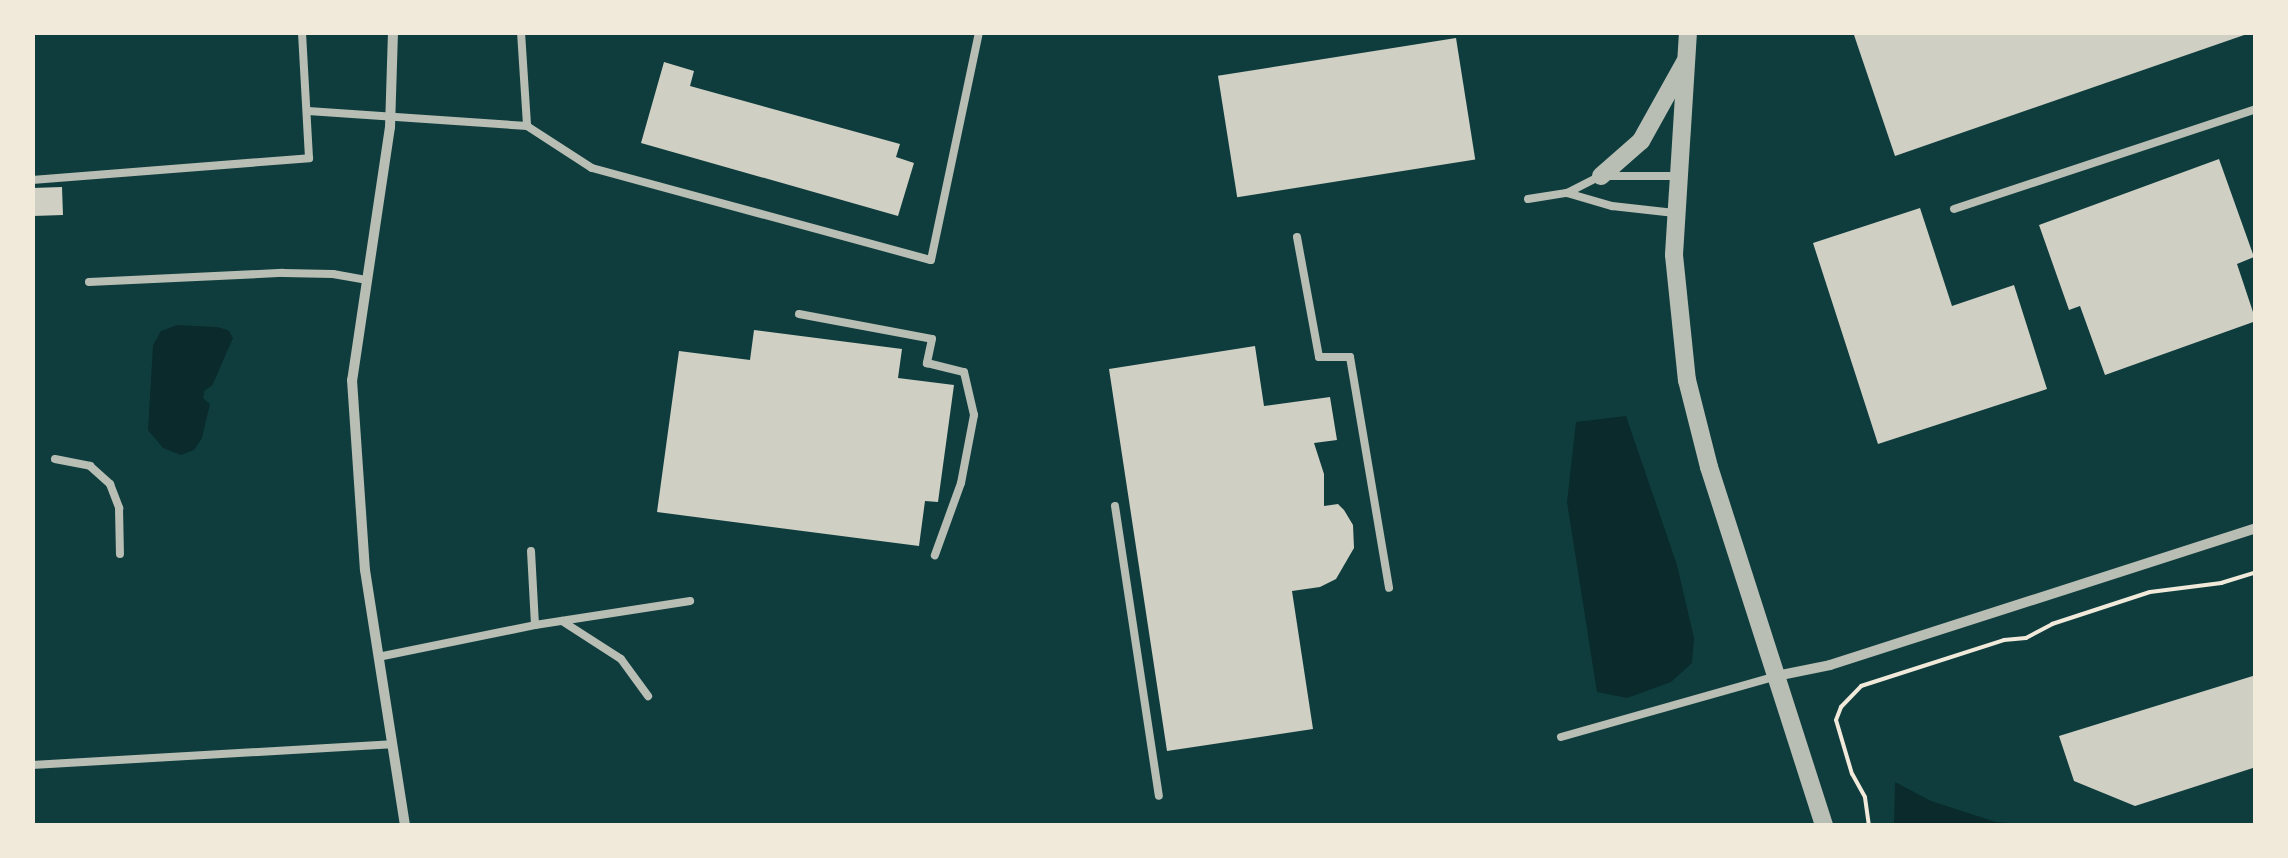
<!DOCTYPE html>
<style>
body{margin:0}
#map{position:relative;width:2288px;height:858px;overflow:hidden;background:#0f3d3e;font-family:Lato,sans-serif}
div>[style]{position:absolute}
.water>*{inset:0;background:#0a2a2b}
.building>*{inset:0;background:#cfcfc3;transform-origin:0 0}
.path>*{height:4px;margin:-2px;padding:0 2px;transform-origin:2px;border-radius:2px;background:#f1e9da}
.service>*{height:8px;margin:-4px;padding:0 4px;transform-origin:4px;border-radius:4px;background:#b8beb3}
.minor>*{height:10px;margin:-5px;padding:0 5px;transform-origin:5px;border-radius:5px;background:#b8beb3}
.tertiary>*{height:18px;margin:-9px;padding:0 9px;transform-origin:9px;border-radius:9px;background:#b8beb3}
span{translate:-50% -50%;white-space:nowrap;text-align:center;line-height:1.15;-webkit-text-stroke:8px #f1e9da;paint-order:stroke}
.frame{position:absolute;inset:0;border:35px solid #f1e9da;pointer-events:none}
</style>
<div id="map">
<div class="water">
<div style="clip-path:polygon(177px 325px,217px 327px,228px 330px,233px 338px,212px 386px,205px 390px,203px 398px,210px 404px,202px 438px,194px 450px,181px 455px,163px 448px,148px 430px,153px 345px,161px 331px)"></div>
<div style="clip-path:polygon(1626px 416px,1677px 565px,1694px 638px,1692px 663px,1671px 682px,1627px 698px,1597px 692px,1567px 502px,1576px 422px)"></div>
<div style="clip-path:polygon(1895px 782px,1931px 801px,1996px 822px,2038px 825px,1894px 825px)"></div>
</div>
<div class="building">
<div style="clip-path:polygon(1853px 32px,2250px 32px,2250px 33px,1895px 156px)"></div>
<div style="left:1456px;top:38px;width:123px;height:241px;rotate:81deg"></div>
<div style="clip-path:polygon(664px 62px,694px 71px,690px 86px,900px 144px,896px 157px,914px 163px,898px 216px,641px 143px)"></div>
<div style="clip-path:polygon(2219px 159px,2254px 257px,2237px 264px,2256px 321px,2105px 375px,2080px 306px,2069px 310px,2039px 225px)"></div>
<div style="left:62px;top:187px;width:28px;height:30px;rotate:88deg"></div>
<div style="clip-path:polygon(1920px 208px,1952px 306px,2014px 285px,2047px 389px,1878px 444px,1813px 243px)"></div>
<div style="clip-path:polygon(754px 330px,902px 349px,898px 378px,954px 385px,938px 502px,925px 501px,919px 546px,657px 512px,679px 351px,750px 360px)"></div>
<div style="clip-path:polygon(1255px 346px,1264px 406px,1330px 397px,1337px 440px,1314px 443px,1324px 474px,1324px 506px,1338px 504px,1344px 510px,1353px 525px,1354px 548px,1336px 579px,1320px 587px,1292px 591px,1313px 729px,1167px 751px,1109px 369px)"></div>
<div style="clip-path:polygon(2256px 675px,2256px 767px,2135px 806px,2074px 781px,2059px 736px)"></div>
</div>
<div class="path">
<div style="left:1869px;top:826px;width:29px;rotate:-98deg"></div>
<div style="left:1865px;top:797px;width:26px;rotate:-119deg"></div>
<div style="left:1852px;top:774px;width:56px;rotate:-106.5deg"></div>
<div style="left:1836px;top:720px;width:14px;rotate:-69deg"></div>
<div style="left:1841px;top:707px;width:29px;rotate:-46deg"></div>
<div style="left:1861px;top:686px;width:150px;rotate:-17.8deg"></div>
<div style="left:2004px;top:640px;width:22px;rotate:-5deg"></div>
<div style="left:2026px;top:638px;width:30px;rotate:-28deg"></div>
<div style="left:2052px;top:624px;width:103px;rotate:-18.1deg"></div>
<div style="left:2150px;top:592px;width:72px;rotate:-7.2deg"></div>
<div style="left:2221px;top:583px;width:37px;rotate:-17deg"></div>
</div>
<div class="service">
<div style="left:521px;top:32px;width:94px;rotate:86.3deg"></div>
<div style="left:308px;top:111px;width:220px;rotate:3.9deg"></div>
<div style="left:527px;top:126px;width:77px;rotate:32.9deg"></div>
<div style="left:592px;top:168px;width:351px;rotate:15.2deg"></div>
<div style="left:931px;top:260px;width:233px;rotate:-78.1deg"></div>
<div style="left:32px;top:180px;width:278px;rotate:-4.5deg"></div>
<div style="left:309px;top:158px;width:126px;rotate:-93.2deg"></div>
<div style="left:1567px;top:193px;width:47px;rotate:16.1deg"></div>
<div style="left:1612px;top:206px;width:63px;rotate:6.3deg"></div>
<div style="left:1528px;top:199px;width:39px;rotate:-9deg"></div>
<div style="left:1567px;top:193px;width:38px;rotate:-27deg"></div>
<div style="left:1601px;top:176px;width:76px"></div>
<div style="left:1954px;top:209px;width:318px;rotate:-18.3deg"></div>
<div style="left:1297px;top:237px;width:122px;rotate:79.6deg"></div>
<div style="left:1319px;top:357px;width:31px"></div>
<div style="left:1350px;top:357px;width:234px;rotate:80.4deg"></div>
<div style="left:89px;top:282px;width:194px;rotate:-2.7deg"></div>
<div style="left:283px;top:273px;width:50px;rotate:1.1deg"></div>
<div style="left:333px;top:274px;width:35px;rotate:10deg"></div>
<div style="left:799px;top:314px;width:135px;rotate:10.6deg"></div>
<div style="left:932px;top:339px;width:25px;rotate:102deg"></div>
<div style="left:927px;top:363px;width:38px;rotate:14deg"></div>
<div style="left:964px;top:372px;width:44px;rotate:76.9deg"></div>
<div style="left:974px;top:415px;width:69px;rotate:100.8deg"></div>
<div style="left:961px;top:483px;width:77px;rotate:109.9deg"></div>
<div style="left:55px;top:459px;width:36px;rotate:11deg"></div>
<div style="left:90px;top:466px;width:27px;rotate:42deg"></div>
<div style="left:110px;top:484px;width:26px;rotate:69deg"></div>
<div style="left:119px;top:508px;width:46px;rotate:88.8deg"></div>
<div style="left:1115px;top:506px;width:293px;rotate:81.4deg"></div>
<div style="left:531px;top:551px;width:74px;rotate:86.9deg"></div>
<div style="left:562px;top:621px;width:70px;rotate:32.8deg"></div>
<div style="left:621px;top:659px;width:46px;rotate:53.9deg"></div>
<div style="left:378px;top:657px;width:160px;rotate:-11.5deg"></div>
<div style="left:535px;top:625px;width:157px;rotate:-8.8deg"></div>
<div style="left:1561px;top:737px;width:223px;rotate:-15.8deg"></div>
<div style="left:32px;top:765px;width:360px;rotate:-3.3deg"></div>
</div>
<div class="minor">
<div style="left:393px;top:32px;width:95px;rotate:91.8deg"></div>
<div style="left:390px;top:127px;width:256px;rotate:98.5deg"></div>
<div style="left:352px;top:380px;width:190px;rotate:86.1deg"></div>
<div style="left:365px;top:570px;width:259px;rotate:81.1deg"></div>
<div style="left:1776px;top:676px;width:55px;rotate:-11.5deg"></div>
<div style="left:1830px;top:665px;width:447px;rotate:-17.8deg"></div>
</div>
<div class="tertiary">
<div style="left:1688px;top:32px;width:223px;rotate:93.6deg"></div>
<div style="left:1674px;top:255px;width:126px;rotate:84.1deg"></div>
<div style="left:1687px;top:380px;width:90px;rotate:75.8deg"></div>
<div style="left:1709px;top:467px;width:377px;rotate:72.2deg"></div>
<div style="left:1601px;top:176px;width:53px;rotate:-41.2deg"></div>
<div style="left:1641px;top:141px;width:90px;rotate:-60.9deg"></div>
</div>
<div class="frame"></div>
</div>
